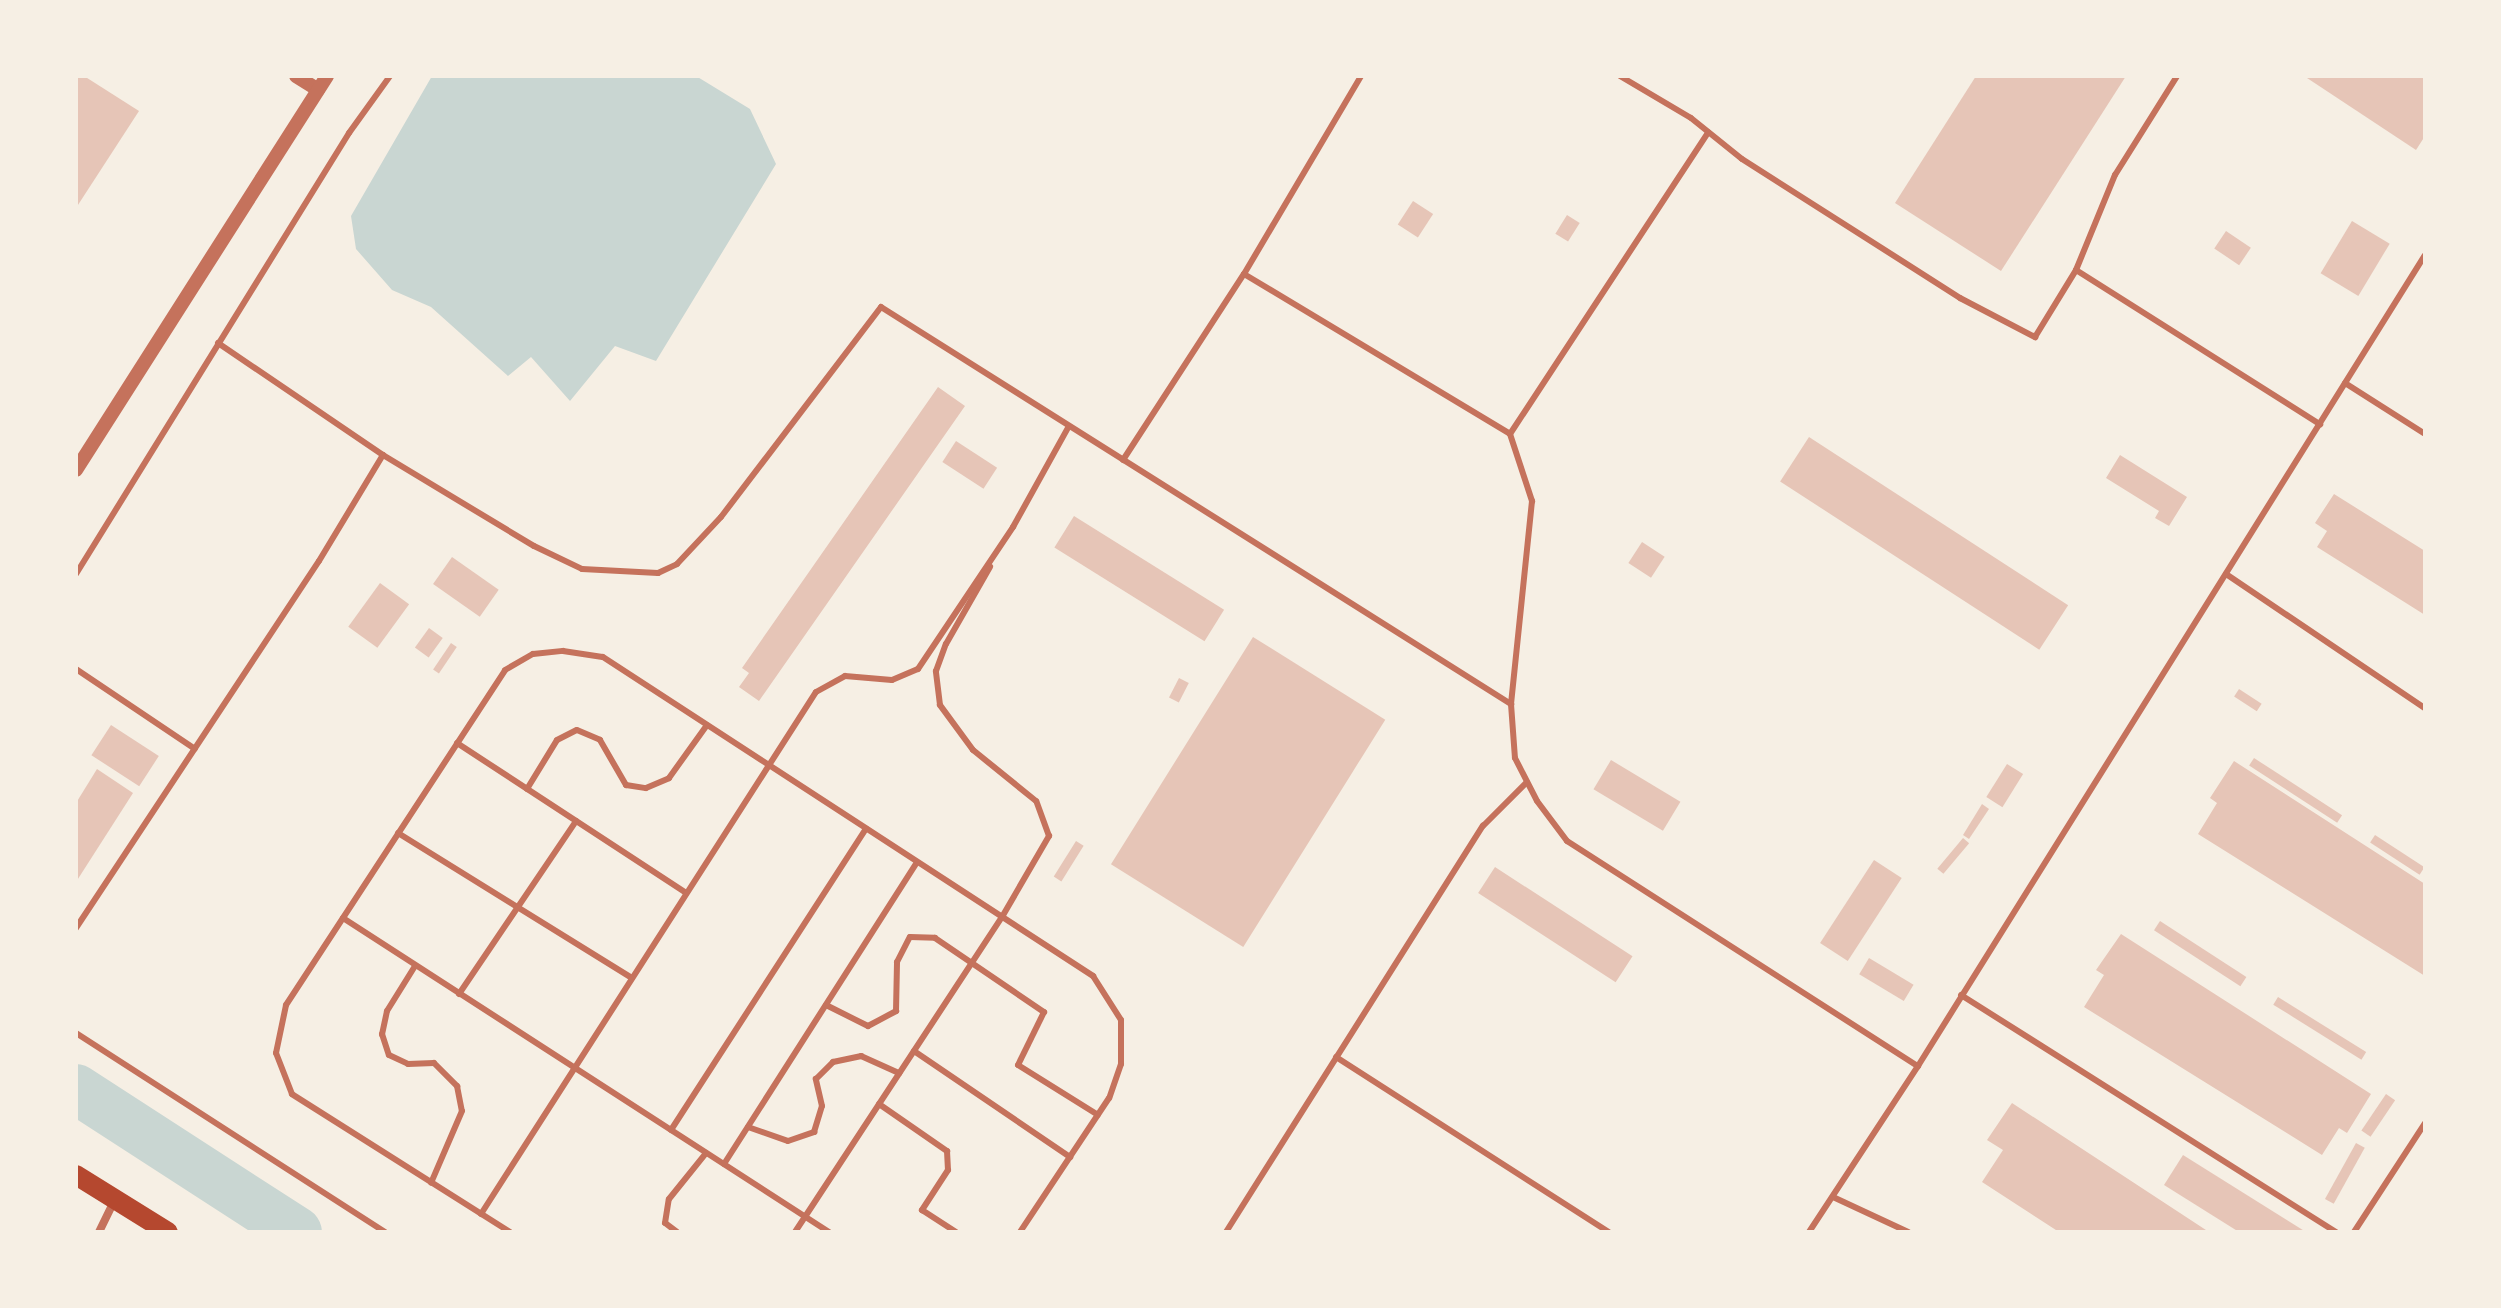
<!DOCTYPE html>
<style>
body{margin:0}
#map{position:relative;width:2501px;height:1308px;overflow:hidden;background:#f6efe4;font-family:"Source Serif 4",serif}
div>[style]{position:absolute}
.water>*{inset:0;background:#c9d6d2}
.river>*{height:50px;margin:-25px;padding:0 25px;transform-origin:25px;border-radius:25px;background:#c9d6d2}
.building>*{inset:0;background:#e6c5b7;transform-origin:0 0}
.service>*{height:6px;margin:-3px;padding:0 3px;transform-origin:3px;border-radius:3px;background:#c5725c}
.minor>*{height:8px;margin:-4px;padding:0 4px;transform-origin:4px;border-radius:4px;background:#c5725c}
.tertiary>*{height:14px;margin:-7px;padding:0 7px;transform-origin:7px;border-radius:7px;background:#c5725c}
.primary>*{height:20px;margin:-10px;padding:0 10px;transform-origin:10px;border-radius:10px;background:#b5482f}
span{translate:-50% -50%;white-space:nowrap;text-align:center;line-height:1.15;-webkit-text-stroke:8px #f6efe4;paint-order:stroke}
.frame{position:absolute;inset:0;border:78px solid #f6efe4;pointer-events:none}
</style>
<div id="map">
<div class="water">
<div style="clip-path:polygon(432px 76px,696px 76px,750px 109px,776px 164px,656px 361px,615px 346px,570px 401px,531px 357px,508px 376px,431px 307px,392px 290px,356px 249px,351px 216px)"></div>
</div>
<div class="river">
<div style="left:76px;top:1089px;width:263px;rotate:32.9deg"></div>
</div>
<div class="building">
<div style="clip-path:polygon(76px 76px,84px 76px,139px 111px,76px 208px)"></div>
<div style="clip-path:polygon(1976px 76px,2126px 76px,2001px 271px,1895px 203px)"></div>
<div style="clip-path:polygon(2304px 76px,2425px 76px,2425px 136px,2416px 150px)"></div>
<div style="left:1413px;top:201px;width:24px;height:28px;rotate:33deg"></div>
<div style="left:1567px;top:215px;width:15px;height:22px;rotate:32deg"></div>
<div style="left:2352px;top:221px;width:44px;height:61px;rotate:31deg"></div>
<div style="left:2226px;top:231px;width:30px;height:21px;rotate:34deg"></div>
<div style="clip-path:polygon(938px 387px,965px 406px,759px 701px,739px 687px,749px 673px,742px 668px)"></div>
<div style="left:1809px;top:437px;width:309px;height:53px;rotate:33deg"></div>
<div style="left:956px;top:441px;width:49px;height:25px;rotate:33deg"></div>
<div style="clip-path:polygon(2120px 455px,2187px 497px,2169px 526px,2155px 518px,2159px 511px,2106px 478px)"></div>
<div style="clip-path:polygon(2334px 494px,2425px 551px,2425px 615px,2317px 547px,2327px 531px,2315px 523px)"></div>
<div style="left:1074px;top:516px;width:177px;height:37px;rotate:32deg"></div>
<div style="left:1642px;top:542px;width:27px;height:25px;rotate:33deg"></div>
<div style="left:452px;top:557px;width:57px;height:33px;rotate:35deg"></div>
<div style="left:380px;top:583px;width:36px;height:54px;rotate:36deg"></div>
<div style="left:429px;top:628px;width:17px;height:24px;rotate:36deg"></div>
<div style="left:1253px;top:637px;width:156px;height:268px;rotate:32deg"></div>
<div style="left:451px;top:643px;width:7px;height:32px;rotate:34deg"></div>
<div style="left:1179px;top:678px;width:11px;height:22px;rotate:27deg"></div>
<div style="left:2239px;top:689px;width:27px;height:9px;rotate:33deg"></div>
<div style="left:111px;top:725px;width:57px;height:36px;rotate:33deg"></div>
<div style="left:2254px;top:758px;width:105px;height:9px;rotate:33deg"></div>
<div style="left:1611px;top:760px;width:81px;height:34px;rotate:31deg"></div>
<div style="clip-path:polygon(2234px 761px,2425px 884px,2425px 976px,2198px 834px,2217px 803px,2210px 798px)"></div>
<div style="left:2007px;top:764px;width:19px;height:39px;rotate:32deg"></div>
<div style="clip-path:polygon(97px 769px,133px 793px,76px 882px,76px 803px)"></div>
<div style="clip-path:polygon(1982px 804px,1989px 809px,1969px 839px,1963px 835px)"></div>
<div style="left:2375px;top:835px;width:59px;height:9px;rotate:33deg"></div>
<div style="left:1963px;top:838px;width:8px;height:40px;rotate:40deg"></div>
<div style="left:1076px;top:841px;width:9px;height:42px;rotate:32deg"></div>
<div style="left:1874px;top:860px;width:33px;height:99px;rotate:33deg"></div>
<div style="left:1495px;top:867px;width:164px;height:31px;rotate:33deg"></div>
<div style="left:2160px;top:921px;width:103px;height:11px;rotate:33deg"></div>
<div style="clip-path:polygon(2121px 934px,2371px 1094px,2347px 1133px,2339px 1128px,2322px 1155px,2084px 1007px,2104px 975px,2096px 970px)"></div>
<div style="left:1869px;top:958px;width:52px;height:19px;rotate:31deg"></div>
<div style="left:2278px;top:997px;width:104px;height:9px;rotate:32deg"></div>
<div style="left:2386px;top:1094px;width:11px;height:44px;rotate:34deg"></div>
<div style="clip-path:polygon(2012px 1103px,2209px 1232px,2059px 1232px,1982px 1182px,2003px 1150px,1987px 1140px)"></div>
<div style="left:2356px;top:1143px;width:10px;height:64px;rotate:29deg"></div>
<div style="clip-path:polygon(2183px 1155px,2306px 1232px,2239px 1232px,2164px 1185px)"></div>
</div>
<div class="service">
<div style="left:1620px;top:76px;width:82px;rotate:30.6deg"></div>
<div style="left:1691px;top:118px;width:65px;rotate:38.8deg"></div>
<div style="left:1742px;top:159px;width:259px;rotate:32.5deg"></div>
<div style="left:1960px;top:298px;width:85px;rotate:27.5deg"></div>
<div style="left:2035px;top:337px;width:79px;rotate:-58.5deg"></div>
<div style="left:2076px;top:270px;width:103px;rotate:-67.7deg"></div>
<div style="left:2115px;top:175px;width:117px;rotate:-57.9deg"></div>
<div style="left:2076px;top:270px;width:289px;rotate:32.3deg"></div>
<div style="left:1244px;top:274px;width:310px;rotate:31deg"></div>
<div style="left:1510px;top:434px;width:71px;rotate:71.8deg"></div>
<div style="left:1532px;top:501px;width:204px;rotate:95.9deg"></div>
<div style="left:1511px;top:704px;width:54px;rotate:85.8deg"></div>
<div style="left:1515px;top:758px;width:48px;rotate:62.9deg"></div>
<div style="left:1537px;top:801px;width:50px;rotate:53.1deg"></div>
<div style="left:1567px;top:841px;width:417px;rotate:32.7deg"></div>
<div style="left:218px;top:343px;width:199px;rotate:34.2deg"></div>
<div style="left:383px;top:455px;width:176px;rotate:31.1deg"></div>
<div style="left:534px;top:546px;width:53px;rotate:25.6deg"></div>
<div style="left:582px;top:569px;width:76px;rotate:3deg"></div>
<div style="left:658px;top:573px;width:21px;rotate:-25deg"></div>
<div style="left:677px;top:564px;width:64px;rotate:-46.9deg"></div>
<div style="left:721px;top:517px;width:264px;rotate:-52.7deg"></div>
<div style="left:881px;top:307px;width:745px;rotate:32.22deg"></div>
<div style="left:2345px;top:383px;width:95px;rotate:32.5deg"></div>
<div style="left:1510px;top:434px;width:361px;rotate:-56.7deg"></div>
<div style="left:1123px;top:460px;width:222px;rotate:-57deg"></div>
<div style="left:1244px;top:274px;width:230px;rotate:-59.4deg"></div>
<div style="left:76px;top:574px;width:519px;rotate:-58.24deg"></div>
<div style="left:349px;top:133px;width:70px;rotate:-54.3deg"></div>
<div style="left:2226px;top:574px;width:240px;rotate:34deg"></div>
<div style="left:76px;top:669px;width:143px;rotate:33.9deg"></div>
<div style="left:457px;top:743px;width:274px;rotate:33.2deg"></div>
<div style="left:527px;top:789px;width:57px;rotate:-58.5deg"></div>
<div style="left:557px;top:740px;width:22px;rotate:-27deg"></div>
<div style="left:577px;top:730px;width:25px;rotate:23deg"></div>
<div style="left:600px;top:740px;width:52px;rotate:60deg"></div>
<div style="left:626px;top:785px;width:20px;rotate:9deg"></div>
<div style="left:646px;top:788px;width:25px;rotate:-23deg"></div>
<div style="left:669px;top:778px;width:65px;rotate:-54.4deg"></div>
<div style="left:398px;top:833px;width:275px;rotate:31.8deg"></div>
<div style="left:343px;top:918px;width:579px;rotate:32.87deg"></div>
<div style="left:76px;top:928px;width:440px;rotate:-56.5deg"></div>
<div style="left:319px;top:561px;width:124px;rotate:-58.9deg"></div>
<div style="left:415px;top:966px;width:53px;rotate:121.9deg"></div>
<div style="left:387px;top:1011px;width:24px;rotate:102deg"></div>
<div style="left:382px;top:1034px;width:22px;rotate:72deg"></div>
<div style="left:389px;top:1055px;width:21px;rotate:25deg"></div>
<div style="left:408px;top:1064px;width:26px;rotate:-2deg"></div>
<div style="left:434px;top:1063px;width:33px;rotate:45deg"></div>
<div style="left:457px;top:1086px;width:25px;rotate:79deg"></div>
<div style="left:462px;top:1111px;width:78px;rotate:113.3deg"></div>
<div style="left:459px;top:994px;width:209px;rotate:-55.9deg"></div>
<div style="left:1961px;top:995px;width:444px;rotate:32.3deg"></div>
<div style="left:826px;top:1005px;width:47px;rotate:26.6deg"></div>
<div style="left:868px;top:1026px;width:32px;rotate:-28deg"></div>
<div style="left:896px;top:1011px;width:49px;rotate:-88.8deg"></div>
<div style="left:897px;top:962px;width:28px;rotate:-63deg"></div>
<div style="left:910px;top:937px;width:25px;rotate:2deg"></div>
<div style="left:935px;top:938px;width:132px;rotate:34.2deg"></div>
<div style="left:1044px;top:1012px;width:59px;rotate:116.1deg"></div>
<div style="left:1018px;top:1065px;width:94px;rotate:32deg"></div>
<div style="left:76px;top:1033px;width:368px;rotate:32.8deg"></div>
<div style="left:914px;top:1051px;width:189px;rotate:34.2deg"></div>
<div style="left:1336px;top:1057px;width:324px;rotate:32.7deg"></div>
<div style="left:879px;top:1104px;width:83px;rotate:34.7deg"></div>
<div style="left:947px;top:1151px;width:19px;rotate:87deg"></div>
<div style="left:948px;top:1170px;width:48px;rotate:123deg"></div>
<div style="left:922px;top:1210px;width:40px;rotate:32.9deg"></div>
<div style="left:748px;top:1127px;width:42px;rotate:19.3deg"></div>
<div style="left:788px;top:1141px;width:28px;rotate:-19deg"></div>
<div style="left:814px;top:1132px;width:27px;rotate:-73deg"></div>
<div style="left:822px;top:1106px;width:28px;rotate:-103deg"></div>
<div style="left:816px;top:1079px;width:24px;rotate:-45deg"></div>
<div style="left:833px;top:1062px;width:29px;rotate:-12deg"></div>
<div style="left:861px;top:1056px;width:42px;rotate:24.1deg"></div>
<div style="left:671px;top:1130px;width:359px;rotate:-57.1deg"></div>
<div style="left:724px;top:1164px;width:358px;rotate:-57.4deg"></div>
<div style="left:1833px;top:1197px;width:83px;rotate:25deg"></div>
<div style="left:481px;top:1214px;width:620px;rotate:-57.31deg"></div>
<div style="left:816px;top:692px;width:33px;rotate:-29deg"></div>
<div style="left:845px;top:676px;width:47px;rotate:4.9deg"></div>
<div style="left:892px;top:680px;width:28px;rotate:-23deg"></div>
<div style="left:918px;top:669px;width:171px;rotate:-56.2deg"></div>
<div style="left:1013px;top:527px;width:115px;rotate:-61deg"></div>
<div style="left:510px;top:1232px;width:258px;rotate:-147.7deg"></div>
<div style="left:292px;top:1094px;width:44px;rotate:-111.3deg"></div>
<div style="left:276px;top:1053px;width:49px;rotate:-78.2deg"></div>
<div style="left:286px;top:1005px;width:400px;rotate:-56.8deg"></div>
<div style="left:505px;top:670px;width:32px;rotate:-30deg"></div>
<div style="left:533px;top:654px;width:30px;rotate:-6deg"></div>
<div style="left:563px;top:651px;width:40px;rotate:8.5deg"></div>
<div style="left:603px;top:657px;width:585px;rotate:33.06deg"></div>
<div style="left:1093px;top:976px;width:52px;rotate:57.5deg"></div>
<div style="left:1121px;top:1020px;width:44px;rotate:90deg"></div>
<div style="left:1121px;top:1064px;width:36px;rotate:109deg"></div>
<div style="left:1109px;top:1098px;width:161px;rotate:123.6deg"></div>
<div style="left:677px;top:1232px;width:15px;rotate:-143deg"></div>
<div style="left:665px;top:1223px;width:24px;rotate:-81deg"></div>
<div style="left:669px;top:1199px;width:59px;rotate:-51.2deg"></div>
<div style="left:795px;top:1232px;width:377px;rotate:-56.7deg"></div>
<div style="left:1002px;top:917px;width:94px;rotate:-59.9deg"></div>
<div style="left:1049px;top:836px;width:37px;rotate:-110deg"></div>
<div style="left:1036px;top:801px;width:81px;rotate:-141deg"></div>
<div style="left:973px;top:750px;width:56px;rotate:-126.3deg"></div>
<div style="left:940px;top:705px;width:34px;rotate:-97deg"></div>
<div style="left:936px;top:671px;width:29px;rotate:-70deg"></div>
<div style="left:946px;top:644px;width:89px;rotate:-60.3deg"></div>
<div style="left:1226px;top:1232px;width:481px;rotate:-57.7deg"></div>
<div style="left:1483px;top:826px;width:62px;rotate:-45deg"></div>
<div style="left:1809px;top:1232px;width:199px;rotate:-56.7deg"></div>
<div style="left:1918px;top:1066px;width:956px;rotate:-57.99deg"></div>
<div style="left:2354px;top:1232px;width:130px;rotate:-56.9deg"></div>
</div>
<div class="minor">
<div style="left:99px;top:1232px;width:37px;rotate:-64deg"></div>
</div>
<div class="tertiary">
<div style="left:296px;top:76px;width:26px;rotate:32deg"></div>
<div style="left:76px;top:470px;width:467px;rotate:-57.5deg"></div>
</div>
<div class="primary">
<div style="left:76px;top:1175px;width:108px;rotate:31.8deg"></div>
</div>
<div class="frame"></div>
</div>
